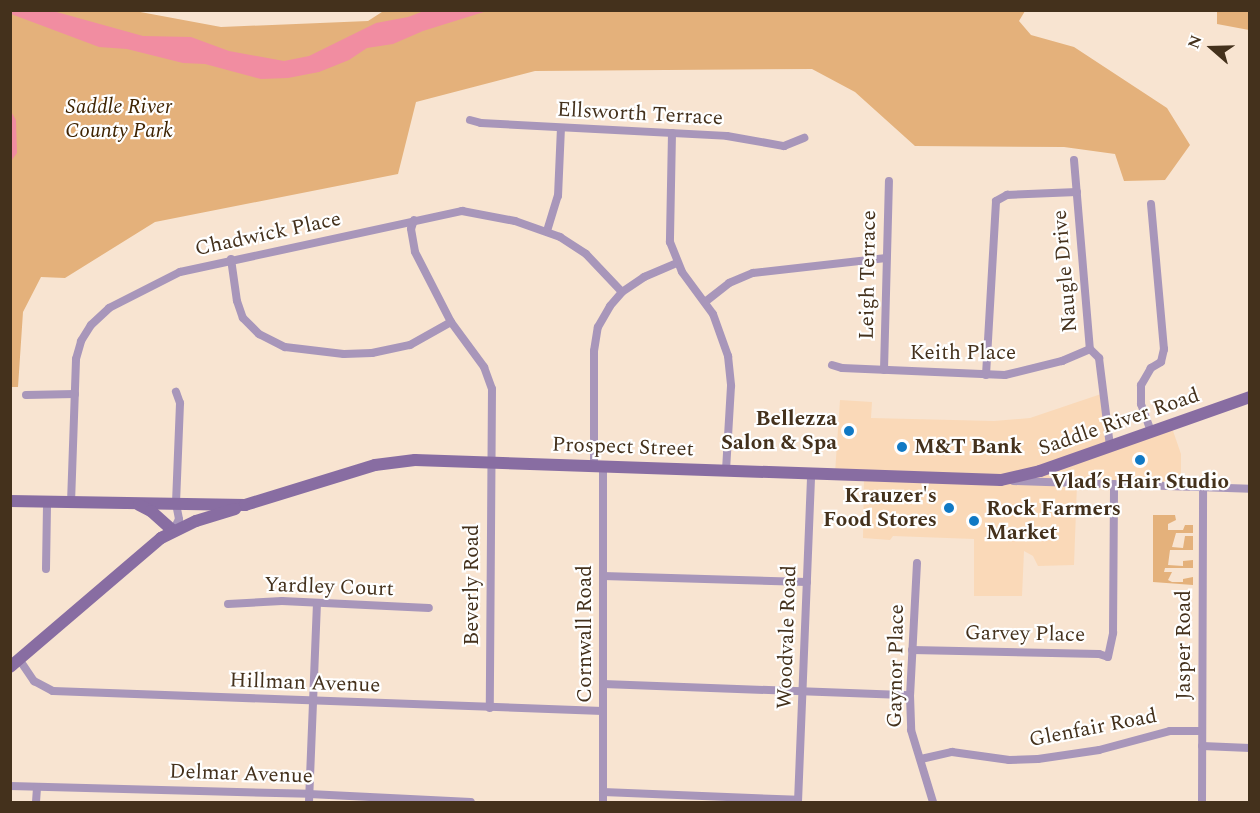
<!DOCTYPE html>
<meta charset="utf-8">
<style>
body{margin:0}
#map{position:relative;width:1260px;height:813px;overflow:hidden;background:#f8e4d1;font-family:Spectral,serif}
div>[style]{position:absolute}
.built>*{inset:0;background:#fad9b8}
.green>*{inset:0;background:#e4b17b}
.water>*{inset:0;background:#f18da1}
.street>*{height:8px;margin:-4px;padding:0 4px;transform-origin:4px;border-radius:4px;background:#a896ba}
.secondary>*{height:12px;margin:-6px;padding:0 6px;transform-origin:6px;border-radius:6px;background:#886da2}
.dots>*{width:16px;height:16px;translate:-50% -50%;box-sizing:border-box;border:3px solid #fff;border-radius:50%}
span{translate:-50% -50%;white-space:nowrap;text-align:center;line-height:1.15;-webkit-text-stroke:4.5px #fff;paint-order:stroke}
.park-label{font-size:21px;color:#3f2402;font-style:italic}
.street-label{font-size:21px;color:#44311c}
.poi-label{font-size:21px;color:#44311c;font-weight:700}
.right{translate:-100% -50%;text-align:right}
.left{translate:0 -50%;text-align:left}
.frame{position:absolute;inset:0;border:12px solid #44311c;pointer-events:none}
.north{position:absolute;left:1182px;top:18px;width:60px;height:60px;-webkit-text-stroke:4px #fff;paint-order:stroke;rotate:290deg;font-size:16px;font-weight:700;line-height:24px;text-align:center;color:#44311c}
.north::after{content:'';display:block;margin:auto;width:21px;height:27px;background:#44311c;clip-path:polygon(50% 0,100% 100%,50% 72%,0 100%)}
</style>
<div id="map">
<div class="built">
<div style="clip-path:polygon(1104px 393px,1110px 446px,1171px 425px,1181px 454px,1181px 486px,1077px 484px,1074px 565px,1038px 566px,1033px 556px,1024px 551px,1022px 596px,974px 596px,974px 539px,893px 536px,890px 540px,863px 538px,864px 475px,835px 473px,840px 400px,872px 402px,871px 418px,994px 421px,1030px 418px)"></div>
</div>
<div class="green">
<div style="clip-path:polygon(385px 10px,1025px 11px,1019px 21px,1031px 35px,1074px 47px,1167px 108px,1190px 145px,1165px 180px,1124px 181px,1115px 154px,1064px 147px,915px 146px,855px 92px,812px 69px,535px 71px,416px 102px,398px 174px,155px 222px,65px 278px,41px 277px,23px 312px,18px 387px,11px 387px,11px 397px,11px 11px,135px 11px,221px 27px,368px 21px)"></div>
<div style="clip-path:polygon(1217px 11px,1249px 11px,1249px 30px,1217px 24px)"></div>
<div style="clip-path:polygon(1153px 515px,1175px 515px,1176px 520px,1168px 524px,1168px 530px,1183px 530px,1185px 525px,1193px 525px,1193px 533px,1176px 533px,1172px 547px,1183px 548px,1185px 536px,1193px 536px,1193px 550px,1170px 550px,1168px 565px,1183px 566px,1183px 561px,1193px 560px,1193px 568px,1165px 568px,1164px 572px,1172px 572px,1168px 580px,1172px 582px,1183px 582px,1183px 579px,1193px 577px,1193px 585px,1153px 582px)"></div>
</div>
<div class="water">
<div style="clip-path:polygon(10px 11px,53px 11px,143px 36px,191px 37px,229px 51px,284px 61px,309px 56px,376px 23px,408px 17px,424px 11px,487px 11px,423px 31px,393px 44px,367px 48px,349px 60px,319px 72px,288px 78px,261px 79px,205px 64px,183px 63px,127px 49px,99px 47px,11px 14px)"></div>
<div style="clip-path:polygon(10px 110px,16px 120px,17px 153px,11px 161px)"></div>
</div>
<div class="street">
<div style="left:470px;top:120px;width:11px;rotate:15deg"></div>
<div style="left:481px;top:123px;width:246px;rotate:3deg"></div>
<div style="left:727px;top:136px;width:58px;rotate:10deg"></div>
<div style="left:784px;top:146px;width:22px;rotate:-22deg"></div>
<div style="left:672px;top:133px;width:109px;rotate:91.1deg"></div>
<div style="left:670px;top:242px;width:32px;rotate:68deg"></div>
<div style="left:682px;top:272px;width:52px;rotate:53.6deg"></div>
<div style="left:713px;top:314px;width:45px;rotate:70.3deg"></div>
<div style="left:728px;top:356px;width:30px;rotate:84deg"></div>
<div style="left:731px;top:386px;width:84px;rotate:93.4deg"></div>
<div style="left:1074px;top:160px;width:190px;rotate:85.2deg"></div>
<div style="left:1090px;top:349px;width:13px;rotate:45deg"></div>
<div style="left:1099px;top:358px;width:89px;rotate:82.9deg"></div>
<div style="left:1151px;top:204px;width:146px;rotate:84.9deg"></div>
<div style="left:1164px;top:349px;width:13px;rotate:103deg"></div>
<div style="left:1161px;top:362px;width:12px;rotate:149deg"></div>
<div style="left:1151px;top:368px;width:20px;rotate:120deg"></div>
<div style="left:1141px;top:385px;width:19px;rotate:90deg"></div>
<div style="left:1141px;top:404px;width:30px;rotate:70deg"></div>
<div style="left:414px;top:220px;width:9px;rotate:108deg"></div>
<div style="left:411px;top:229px;width:23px;rotate:80deg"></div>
<div style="left:415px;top:252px;width:79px;rotate:62.8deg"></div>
<div style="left:451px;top:322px;width:56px;rotate:53.7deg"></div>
<div style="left:484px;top:367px;width:23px;rotate:70deg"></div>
<div style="left:492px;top:389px;width:319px;rotate:90.4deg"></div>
<div style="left:547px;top:231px;width:37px;rotate:-73deg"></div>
<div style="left:558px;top:196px;width:68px;rotate:-87.5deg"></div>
<div style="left:231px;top:259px;width:42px;rotate:81.9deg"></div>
<div style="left:237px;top:301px;width:18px;rotate:71deg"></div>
<div style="left:243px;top:318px;width:23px;rotate:45deg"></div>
<div style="left:259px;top:334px;width:29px;rotate:27deg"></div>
<div style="left:285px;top:347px;width:59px;rotate:6.8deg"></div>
<div style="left:344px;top:354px;width:28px;rotate:-2deg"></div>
<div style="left:372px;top:353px;width:39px;rotate:-12deg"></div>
<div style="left:410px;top:345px;width:47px;rotate:-29.3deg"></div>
<div style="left:705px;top:302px;width:31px;rotate:-38deg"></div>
<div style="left:729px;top:283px;width:26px;rotate:-23deg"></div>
<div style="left:753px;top:273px;width:134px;rotate:-6.4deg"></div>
<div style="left:832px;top:365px;width:10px;rotate:17deg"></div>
<div style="left:842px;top:368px;width:163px;rotate:2.5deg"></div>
<div style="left:1005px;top:375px;width:59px;rotate:-13.8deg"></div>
<div style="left:1062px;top:361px;width:30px;rotate:-23deg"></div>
<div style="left:884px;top:370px;width:189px;rotate:-88.5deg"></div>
<div style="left:986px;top:375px;width:174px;rotate:-86.7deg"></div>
<div style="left:996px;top:201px;width:13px;rotate:-29deg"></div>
<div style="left:1007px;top:195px;width:70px;rotate:-2.5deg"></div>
<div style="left:26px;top:395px;width:49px;rotate:-1.2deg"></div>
<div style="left:594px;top:466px;width:115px;rotate:-90deg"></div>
<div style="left:594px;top:351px;width:24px;rotate:-81deg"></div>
<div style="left:598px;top:327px;width:24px;rotate:-60deg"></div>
<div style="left:610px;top:306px;width:18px;rotate:-49deg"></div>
<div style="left:622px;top:292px;width:27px;rotate:-34deg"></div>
<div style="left:644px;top:277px;width:36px;rotate:-23deg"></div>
<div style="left:1013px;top:481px;width:237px;rotate:1.9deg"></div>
<div style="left:71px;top:503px;width:144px;rotate:-88deg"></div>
<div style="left:76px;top:359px;width:19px;rotate:-74deg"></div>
<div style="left:81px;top:341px;width:19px;rotate:-58deg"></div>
<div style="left:91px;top:325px;width:25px;rotate:-43deg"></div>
<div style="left:109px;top:308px;width:80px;rotate:-26.9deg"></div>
<div style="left:180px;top:272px;width:289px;rotate:-12.2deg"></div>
<div style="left:462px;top:211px;width:54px;rotate:10.7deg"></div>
<div style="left:515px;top:221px;width:48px;rotate:19.6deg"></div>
<div style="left:560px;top:237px;width:31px;rotate:33deg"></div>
<div style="left:586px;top:254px;width:52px;rotate:46.5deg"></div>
<div style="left:173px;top:531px;width:13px;rotate:-63deg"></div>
<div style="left:179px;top:519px;width:16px;rotate:-101deg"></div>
<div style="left:176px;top:503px;width:100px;rotate:-87.7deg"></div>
<div style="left:180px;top:403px;width:12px;rotate:-110deg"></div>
<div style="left:917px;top:563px;width:132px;rotate:93deg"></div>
<div style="left:910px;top:695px;width:35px;rotate:88deg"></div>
<div style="left:911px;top:730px;width:75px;rotate:73deg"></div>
<div style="left:46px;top:569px;width:66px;rotate:-89.1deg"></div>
<div style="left:603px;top:576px;width:204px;rotate:1.7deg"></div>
<div style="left:228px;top:604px;width:54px;rotate:-3.2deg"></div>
<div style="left:282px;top:601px;width:147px;rotate:2.7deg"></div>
<div style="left:912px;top:650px;width:187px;rotate:1.2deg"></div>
<div style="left:1099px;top:654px;width:9px;rotate:18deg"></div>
<div style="left:1108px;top:657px;width:25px;rotate:-78deg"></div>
<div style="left:1113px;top:633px;width:149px;rotate:-89.6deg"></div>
<div style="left:19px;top:659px;width:27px;rotate:56deg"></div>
<div style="left:34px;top:681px;width:21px;rotate:28deg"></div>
<div style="left:53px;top:691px;width:550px;rotate:2.08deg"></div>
<div style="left:603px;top:684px;width:307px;rotate:2.1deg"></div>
<div style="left:1202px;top:746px;width:48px;rotate:2.4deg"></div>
<div style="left:921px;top:759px;width:32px;rotate:-13deg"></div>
<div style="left:952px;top:752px;width:58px;rotate:8deg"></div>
<div style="left:1009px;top:760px;width:29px;rotate:-2deg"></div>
<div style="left:1038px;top:759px;width:62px;rotate:-8.4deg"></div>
<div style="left:1099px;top:750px;width:73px;rotate:-15deg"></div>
<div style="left:1170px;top:731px;width:32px"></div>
<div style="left:10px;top:786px;width:299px;rotate:1.5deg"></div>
<div style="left:309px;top:794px;width:162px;rotate:2.8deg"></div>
<div style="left:603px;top:792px;width:195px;rotate:2.3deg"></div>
<div style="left:36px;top:802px;width:15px;rotate:-86deg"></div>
<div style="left:309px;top:802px;width:199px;rotate:-87.7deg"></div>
<div style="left:603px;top:802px;width:336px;rotate:-90deg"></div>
<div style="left:798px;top:802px;width:330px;rotate:-87.7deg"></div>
<div style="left:1202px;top:802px;width:315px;rotate:-89.8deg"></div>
</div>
<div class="secondary">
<div style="left:10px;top:501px;width:235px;rotate:1deg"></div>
<div style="left:245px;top:505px;width:136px;rotate:-17.1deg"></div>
<div style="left:375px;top:465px;width:40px;rotate:-7.1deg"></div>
<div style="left:415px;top:460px;width:586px;rotate:1.95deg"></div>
<div style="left:1001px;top:480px;width:40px;rotate:-13deg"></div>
<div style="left:1040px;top:471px;width:223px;rotate:-19.4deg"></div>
<div style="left:139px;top:505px;width:13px;rotate:27deg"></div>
<div style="left:151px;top:511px;width:30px;rotate:42deg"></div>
<div style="left:10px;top:667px;width:199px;rotate:-40.5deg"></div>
<div style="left:161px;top:538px;width:39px;rotate:-26deg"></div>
<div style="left:196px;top:521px;width:41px;rotate:-17.1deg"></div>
</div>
<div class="dots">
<div style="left:849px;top:431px;background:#1079c4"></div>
<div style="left:902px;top:447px;background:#1079c4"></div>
<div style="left:1140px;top:460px;background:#1079c4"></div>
<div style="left:949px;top:508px;background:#1079c4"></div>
<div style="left:974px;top:521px;background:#1079c4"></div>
</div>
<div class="park-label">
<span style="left:119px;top:119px">Saddle River<br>County Park</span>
</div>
<div class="street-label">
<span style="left:640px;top:114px;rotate:3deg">Ellsworth Terrace</span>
<span style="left:268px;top:234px;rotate:-12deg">Chadwick Place</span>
<span style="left:1065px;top:271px;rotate:-95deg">Naugle Drive</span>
<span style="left:868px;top:275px;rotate:-89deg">Leigh Terrace</span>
<span style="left:963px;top:353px">Keith Place</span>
<span style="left:1119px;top:422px;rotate:-19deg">Saddle River Road</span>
<span style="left:623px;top:447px;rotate:2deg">Prospect Street</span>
<span style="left:472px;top:585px;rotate:-90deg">Beverly Road</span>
<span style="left:329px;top:587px;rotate:2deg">Yardley Court</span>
<span style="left:585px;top:634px;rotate:-90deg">Cornwall Road</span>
<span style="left:1025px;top:634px;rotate:1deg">Garvey Place</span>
<span style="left:787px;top:637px;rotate:-88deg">Woodvale Road</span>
<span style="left:1184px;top:645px;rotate:-90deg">Jasper Road</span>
<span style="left:896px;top:666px;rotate:-89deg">Gaynor Place</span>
<span style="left:305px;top:683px;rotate:2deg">Hillman Avenue</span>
<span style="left:1093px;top:728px;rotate:-11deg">Glenfair Road</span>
<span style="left:241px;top:774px;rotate:2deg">Delmar Avenue</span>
</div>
<div class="poi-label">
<span class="right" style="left:837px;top:431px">Bellezza<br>Salon &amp; Spa</span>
<span class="left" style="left:914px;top:447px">M&amp;T Bank</span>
<span style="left:1140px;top:482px">Vlad’s Hair Studio</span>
<span class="right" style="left:937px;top:508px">Krauzer's<br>Food Stores</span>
<span class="left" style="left:986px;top:521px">Rock Farmers<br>Market</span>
</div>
<div class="frame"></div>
<div class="north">N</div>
</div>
